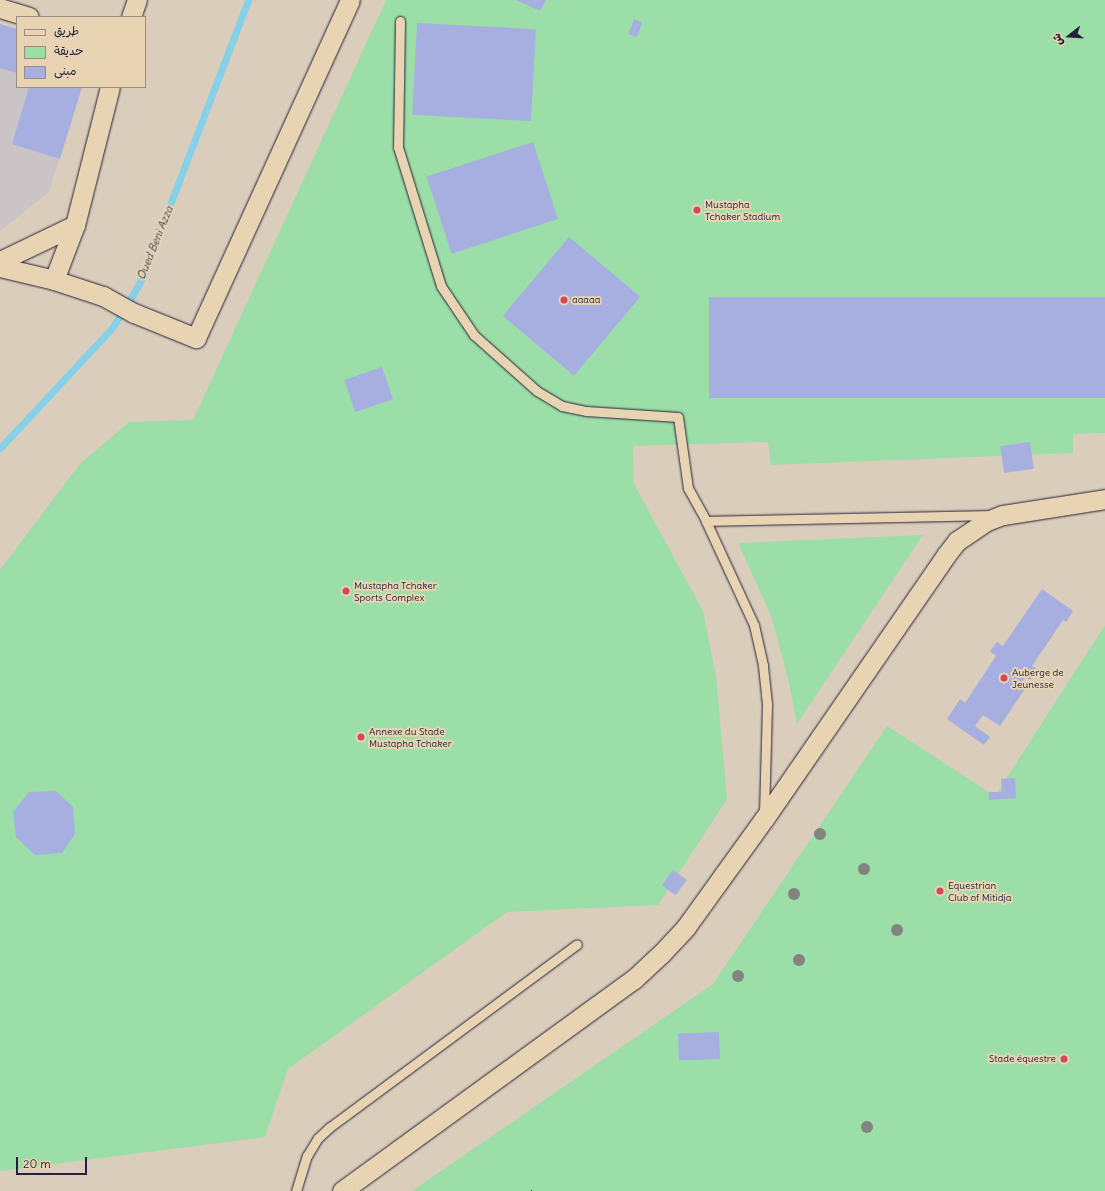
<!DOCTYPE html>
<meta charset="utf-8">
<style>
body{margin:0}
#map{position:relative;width:1105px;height:1191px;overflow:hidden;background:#dbcdbb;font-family:Delius,"Playpen Sans Arabic",sans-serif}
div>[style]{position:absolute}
.built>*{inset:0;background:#cbc4c6}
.green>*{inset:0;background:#9cdea8}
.stream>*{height:7px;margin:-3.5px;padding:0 3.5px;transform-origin:3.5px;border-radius:3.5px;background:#87d1e8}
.building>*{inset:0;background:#a7afe0;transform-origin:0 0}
.path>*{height:2.5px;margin-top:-1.25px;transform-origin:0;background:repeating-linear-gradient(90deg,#22223b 0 1px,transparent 0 4px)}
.roads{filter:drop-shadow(0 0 1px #22223b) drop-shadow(0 0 1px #22223b)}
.service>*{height:9px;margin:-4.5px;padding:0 4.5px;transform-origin:4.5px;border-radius:4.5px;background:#e8d4b2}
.minor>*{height:19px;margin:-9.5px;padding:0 9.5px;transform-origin:9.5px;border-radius:9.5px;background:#e8d4b2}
.trees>*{width:12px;height:12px;margin:-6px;border-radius:50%;background:#828481}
.dots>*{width:11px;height:11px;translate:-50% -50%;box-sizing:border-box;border:2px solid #e8d4b2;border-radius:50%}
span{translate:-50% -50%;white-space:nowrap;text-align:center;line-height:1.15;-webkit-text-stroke:4px #e8d4b2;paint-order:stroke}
.poi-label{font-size:10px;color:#22223b}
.left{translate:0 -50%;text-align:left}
.right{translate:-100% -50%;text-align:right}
.water-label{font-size:11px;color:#36455e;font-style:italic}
.legend{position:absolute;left:16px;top:16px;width:130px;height:72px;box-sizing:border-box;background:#e8d4b2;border:1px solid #998d82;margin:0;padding:5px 7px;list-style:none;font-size:12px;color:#22223b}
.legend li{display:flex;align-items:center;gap:8px;height:20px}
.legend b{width:20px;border:1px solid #998d82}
.north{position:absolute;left:1049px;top:16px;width:40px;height:40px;-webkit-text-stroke:3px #e8d4b2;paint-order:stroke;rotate:253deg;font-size:11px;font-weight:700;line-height:16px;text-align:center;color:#22223b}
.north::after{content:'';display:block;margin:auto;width:14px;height:18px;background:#22223b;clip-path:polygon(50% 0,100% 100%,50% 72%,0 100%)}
.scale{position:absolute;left:16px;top:1157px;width:71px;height:18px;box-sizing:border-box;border:2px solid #22223b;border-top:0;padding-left:5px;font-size:12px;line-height:14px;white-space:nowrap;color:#22223b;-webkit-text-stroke:3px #e8d4b2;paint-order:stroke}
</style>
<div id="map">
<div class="built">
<div style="clip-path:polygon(0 24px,17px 29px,17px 87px,82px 87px,49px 192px,0 231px)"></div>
</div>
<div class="green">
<div style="clip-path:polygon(386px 0,1105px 0,1105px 433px,1073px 434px,1073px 453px,771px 465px,768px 442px,633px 446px,634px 484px,703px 611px,716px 676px,727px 799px,658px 905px,507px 912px,288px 1069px,265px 1137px,0 1171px,0 570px,79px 465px,129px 422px,193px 420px)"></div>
<div style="clip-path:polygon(923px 535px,797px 724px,789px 683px,772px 618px,738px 543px)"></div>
<div style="clip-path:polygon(1105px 625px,1105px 1191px,412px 1191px,713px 984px,887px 726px,995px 796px)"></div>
</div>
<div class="stream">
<div style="left:0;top:448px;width:164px;rotate:-47deg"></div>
<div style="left:112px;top:328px;width:36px;rotate:-58deg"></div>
<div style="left:131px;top:298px;width:23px;rotate:-61deg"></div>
<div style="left:142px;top:278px;width:298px;rotate:-69.1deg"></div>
</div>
<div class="building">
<div style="clip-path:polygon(516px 0,546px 0,540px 11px)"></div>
<div style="left:634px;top:19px;width:9px;height:16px;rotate:21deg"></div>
<div style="left:417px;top:23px;width:119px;height:92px;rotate:3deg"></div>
<div style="clip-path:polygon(0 24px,17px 29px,17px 73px,0 68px)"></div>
<div style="clip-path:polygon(29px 87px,82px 87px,60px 159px,12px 144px)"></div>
<div style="left:533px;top:142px;width:81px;height:112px;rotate:72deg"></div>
<div style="left:569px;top:237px;width:93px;height:103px;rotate:40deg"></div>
<div style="left:1105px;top:297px;width:101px;height:396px;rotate:90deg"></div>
<div style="left:382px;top:367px;width:34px;height:40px;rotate:71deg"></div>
<div style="left:1030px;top:442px;width:27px;height:30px;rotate:82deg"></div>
<div style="clip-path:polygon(1042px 589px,1073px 611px,1066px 622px,1063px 620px,1032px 666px,1037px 669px,1030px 680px,1025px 677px,1022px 683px,1027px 686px,1000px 726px,983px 715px,975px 726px,990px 737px,984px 745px,947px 719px,960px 699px,965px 703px,996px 656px,990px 651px,997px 642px,1003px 646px)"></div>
<div style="clip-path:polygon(1015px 778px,1016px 798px,989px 800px,989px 792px,1002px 792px,1001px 779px)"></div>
<div style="clip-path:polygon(56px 791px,73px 807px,75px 834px,62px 853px,35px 855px,16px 837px,13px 812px,29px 792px)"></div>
<div style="left:673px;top:870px;width:17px;height:19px;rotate:36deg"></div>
<div style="left:719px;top:1032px;width:27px;height:41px;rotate:88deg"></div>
</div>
<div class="path">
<div style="left:531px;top:1190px;width:1px;rotate:45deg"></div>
</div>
<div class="roads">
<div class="service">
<div style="left:400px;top:21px;width:126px;rotate:90.9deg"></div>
<div style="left:398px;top:147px;width:145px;rotate:72.8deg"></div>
<div style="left:441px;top:286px;width:59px;rotate:56deg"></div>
<div style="left:474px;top:335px;width:84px;rotate:41.6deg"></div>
<div style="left:537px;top:391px;width:29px;rotate:31deg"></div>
<div style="left:562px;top:406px;width:25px;rotate:12deg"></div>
<div style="left:586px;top:411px;width:92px;rotate:3.7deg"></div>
<div style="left:678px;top:417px;width:72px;rotate:82deg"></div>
<div style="left:688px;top:488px;width:38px;rotate:61deg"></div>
<div style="left:764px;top:813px;width:109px;rotate:-88.4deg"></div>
<div style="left:767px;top:704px;width:39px;rotate:-96deg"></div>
<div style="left:763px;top:665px;width:41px;rotate:-102.7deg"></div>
<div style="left:754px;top:625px;width:115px;rotate:-114.8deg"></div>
<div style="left:706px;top:521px;width:284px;rotate:-1.2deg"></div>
<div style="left:296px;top:1191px;width:37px;rotate:-73deg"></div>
<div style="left:307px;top:1156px;width:21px;rotate:-59deg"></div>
<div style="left:318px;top:1138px;width:16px;rotate:-43deg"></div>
<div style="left:330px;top:1127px;width:307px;rotate:-36.5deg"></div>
</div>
<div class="minor">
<div style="left:0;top:8px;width:30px;rotate:17deg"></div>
<div style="left:131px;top:17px;width:18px;rotate:-71deg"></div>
<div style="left:0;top:261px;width:83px;rotate:-25.6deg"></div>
<div style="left:0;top:267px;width:56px;rotate:13.5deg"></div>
<div style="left:54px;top:280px;width:52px;rotate:18.1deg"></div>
<div style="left:103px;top:296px;width:35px;rotate:29deg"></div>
<div style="left:134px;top:313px;width:67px;rotate:22deg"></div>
<div style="left:196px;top:338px;width:371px;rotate:-65.5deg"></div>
<div style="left:54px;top:280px;width:59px;rotate:-69.1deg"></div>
<div style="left:75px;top:225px;width:142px;rotate:-75.8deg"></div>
<div style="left:342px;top:1191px;width:361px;rotate:-36deg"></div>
<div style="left:634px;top:979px;width:37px;rotate:-43deg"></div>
<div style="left:661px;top:954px;width:37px;rotate:-47deg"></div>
<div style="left:686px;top:927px;width:133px;rotate:-54.2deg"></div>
<div style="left:764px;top:819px;width:321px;rotate:-55.4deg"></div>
<div style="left:946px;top:555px;width:18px;rotate:-52deg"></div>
<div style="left:957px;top:541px;width:36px;rotate:-34deg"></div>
<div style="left:987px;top:521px;width:17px;rotate:-21deg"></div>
<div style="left:1003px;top:515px;width:103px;rotate:-8.9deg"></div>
</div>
</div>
<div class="trees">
<div style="left:820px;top:834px"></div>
<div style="left:864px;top:869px"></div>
<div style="left:794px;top:894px"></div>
<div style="left:897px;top:930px"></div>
<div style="left:799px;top:960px"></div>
<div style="left:738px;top:976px"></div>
<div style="left:867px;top:1127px"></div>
</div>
<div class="dots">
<div style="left:697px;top:210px;background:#d1495b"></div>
<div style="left:564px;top:300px;background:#d1495b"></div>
<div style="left:346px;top:591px;background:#d1495b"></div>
<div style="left:1004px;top:678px;background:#d1495b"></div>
<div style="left:361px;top:737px;background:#d1495b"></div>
<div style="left:940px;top:891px;background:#d1495b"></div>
<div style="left:1064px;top:1059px;background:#d1495b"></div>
</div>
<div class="poi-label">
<span class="left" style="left:705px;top:210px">Mustapha<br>Tchaker Stadium</span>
<span class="left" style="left:572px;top:300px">aaaaa</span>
<span class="left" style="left:354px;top:591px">Mustapha Tchaker<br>Sports Complex</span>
<span class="left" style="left:1012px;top:678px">Auberge de<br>Jeunesse</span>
<span class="left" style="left:369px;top:737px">Annexe du Stade<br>Mustapha Tchaker</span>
<span class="left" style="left:948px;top:891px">Equestrian<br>Club of Mitidja</span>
<span class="right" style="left:1056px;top:1059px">Stade équestre</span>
</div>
<div class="water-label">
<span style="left:155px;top:243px;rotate:-68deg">Oued Beni Azza</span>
</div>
<ul class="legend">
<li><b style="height:5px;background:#e8d4b2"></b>طريق</li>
<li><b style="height:11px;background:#9cdea8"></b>حديقة</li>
<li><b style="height:11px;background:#a7afe0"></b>مبنى</li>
</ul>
<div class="north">ش</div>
<div class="scale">20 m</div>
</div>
